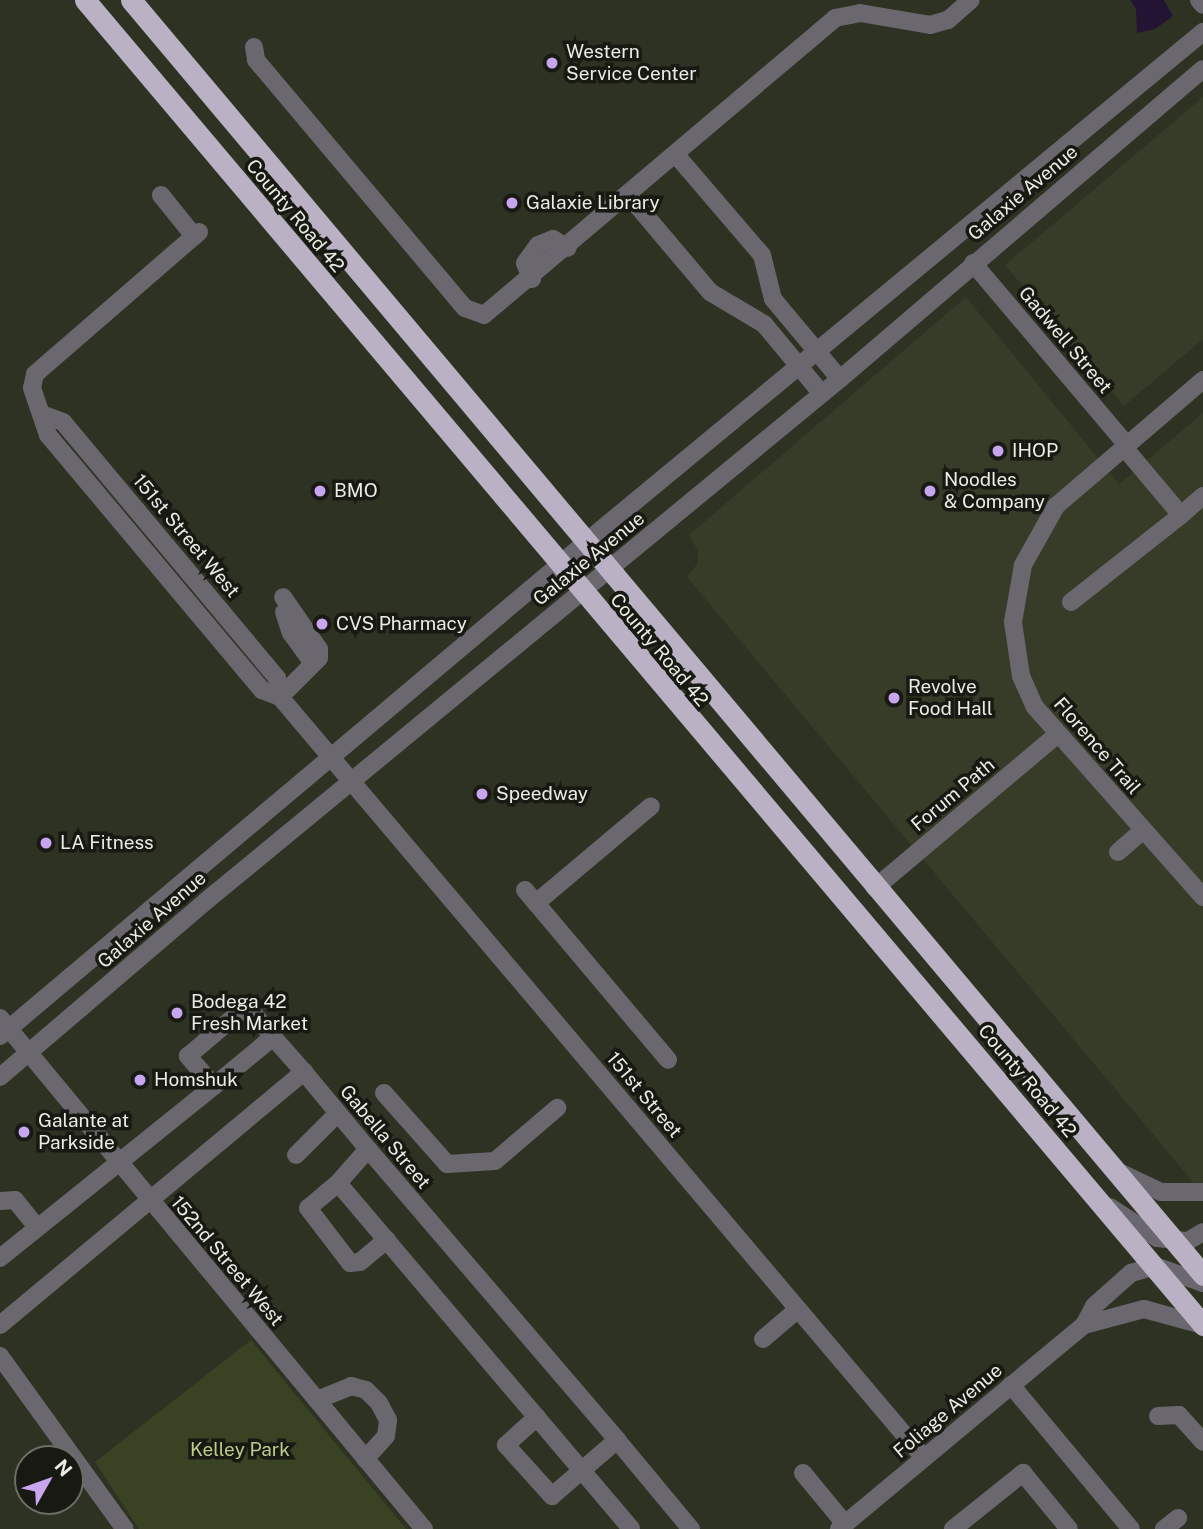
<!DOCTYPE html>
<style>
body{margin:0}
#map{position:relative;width:1203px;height:1529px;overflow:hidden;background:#2e3223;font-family:"Public Sans",sans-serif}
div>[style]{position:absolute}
.built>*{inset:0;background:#363c27}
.green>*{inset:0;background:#394222}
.water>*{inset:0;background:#241434}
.minor>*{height:18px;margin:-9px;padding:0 9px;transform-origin:9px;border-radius:9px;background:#6a676f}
.highway>*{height:21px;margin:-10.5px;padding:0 10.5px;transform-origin:10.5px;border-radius:10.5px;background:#bab2c4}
.dots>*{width:19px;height:19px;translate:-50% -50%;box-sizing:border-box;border:4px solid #171912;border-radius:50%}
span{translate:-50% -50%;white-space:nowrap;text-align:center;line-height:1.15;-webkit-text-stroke:7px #171912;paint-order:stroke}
.poi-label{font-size:19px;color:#e9ede3}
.left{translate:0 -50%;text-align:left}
.street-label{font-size:19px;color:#e9ede3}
.park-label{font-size:19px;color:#bacc89}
.north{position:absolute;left:14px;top:1445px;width:70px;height:70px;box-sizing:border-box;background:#171912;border:2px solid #6b6e66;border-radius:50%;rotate:50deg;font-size:19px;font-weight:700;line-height:28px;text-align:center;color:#e9ede3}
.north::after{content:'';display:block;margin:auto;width:24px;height:32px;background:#c8a6ef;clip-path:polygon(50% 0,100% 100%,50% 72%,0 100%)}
</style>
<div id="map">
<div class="built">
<div style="clip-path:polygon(1203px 97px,1203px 339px,1124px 406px,1005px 265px)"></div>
<div style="clip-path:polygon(966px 297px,1119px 484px,1203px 413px,1203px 1194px,687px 577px,697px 564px,698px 551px,689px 535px)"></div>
</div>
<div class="green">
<div style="clip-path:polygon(251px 1340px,406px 1529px,139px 1529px,95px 1462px)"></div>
</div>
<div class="water">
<div style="clip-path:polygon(1130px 0,1164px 0,1173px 16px,1155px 29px,1137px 33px,1136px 9px)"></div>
</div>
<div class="minor">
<div style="left:1199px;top:0;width:6px;rotate:51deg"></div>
<div style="left:254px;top:47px;width:13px;rotate:81deg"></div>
<div style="left:256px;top:60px;width:324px;rotate:49.9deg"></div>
<div style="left:465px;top:308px;width:20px;rotate:20deg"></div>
<div style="left:484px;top:315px;width:460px;rotate:-40.2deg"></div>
<div style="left:835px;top:18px;width:25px;rotate:-11deg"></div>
<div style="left:860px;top:13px;width:71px;rotate:9.7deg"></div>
<div style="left:930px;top:25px;width:19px;rotate:-16deg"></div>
<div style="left:948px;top:20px;width:30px;rotate:-41deg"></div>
<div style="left:677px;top:156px;width:130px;rotate:49.4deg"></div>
<div style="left:762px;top:255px;width:45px;rotate:76deg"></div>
<div style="left:773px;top:299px;width:104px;rotate:50.1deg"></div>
<div style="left:161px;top:195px;width:53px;rotate:51.2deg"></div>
<div style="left:629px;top:196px;width:126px;rotate:49.8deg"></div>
<div style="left:710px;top:292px;width:63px;rotate:30.7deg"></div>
<div style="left:764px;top:324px;width:89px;rotate:50.4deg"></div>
<div style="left:199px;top:232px;width:217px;rotate:139.1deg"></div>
<div style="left:35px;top:374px;width:14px;rotate:102deg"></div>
<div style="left:32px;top:388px;width:50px;rotate:71.2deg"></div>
<div style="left:48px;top:435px;width:333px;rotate:50deg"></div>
<div style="left:262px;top:690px;width:19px;rotate:21deg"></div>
<div style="left:280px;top:697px;width:997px;rotate:49.76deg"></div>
<div style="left:973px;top:263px;width:237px;rotate:49.8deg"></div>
<div style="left:532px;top:279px;width:17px;rotate:-114deg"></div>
<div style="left:525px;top:263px;width:22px;rotate:-54deg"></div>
<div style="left:538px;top:245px;width:16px;rotate:-22deg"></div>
<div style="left:553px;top:239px;width:17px;rotate:31deg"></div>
<div style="left:1203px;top:380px;width:194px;rotate:139.4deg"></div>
<div style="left:1056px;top:506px;width:68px;rotate:119.2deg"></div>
<div style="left:1023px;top:565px;width:58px;rotate:100deg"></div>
<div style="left:1013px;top:622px;width:55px;rotate:81.6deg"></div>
<div style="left:1021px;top:676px;width:34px;rotate:66deg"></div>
<div style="left:1035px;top:707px;width:254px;rotate:48.5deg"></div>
<div style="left:44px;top:415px;width:20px;rotate:20deg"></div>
<div style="left:63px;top:422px;width:334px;rotate:50.1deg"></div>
<div style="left:277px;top:678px;width:19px;rotate:81deg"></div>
<div style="left:1123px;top:446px;width:90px;rotate:50deg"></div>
<div style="left:1181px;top:515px;width:29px;rotate:-41deg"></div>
<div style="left:1071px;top:602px;width:140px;rotate:-38.3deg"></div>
<div style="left:284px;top:612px;width:22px;rotate:72deg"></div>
<div style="left:291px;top:633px;width:37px;rotate:54deg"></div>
<div style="left:280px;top:697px;width:55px;rotate:-45deg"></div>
<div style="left:319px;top:658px;width:9px;rotate:-90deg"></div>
<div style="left:319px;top:649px;width:63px;rotate:-124.7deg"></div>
<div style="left:1118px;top:852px;width:33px;rotate:-41deg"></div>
<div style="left:875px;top:888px;width:238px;rotate:-40.1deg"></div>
<div style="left:525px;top:890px;width:222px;rotate:49.9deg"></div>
<div style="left:536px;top:903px;width:150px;rotate:-40.1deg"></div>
<div style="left:0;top:1018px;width:664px;rotate:50.32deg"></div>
<div style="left:0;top:1036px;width:796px;rotate:-40.11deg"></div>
<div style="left:609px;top:523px;width:771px;rotate:-39.58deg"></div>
<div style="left:273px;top:1037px;width:77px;rotate:140.3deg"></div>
<div style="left:214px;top:1086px;width:40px;rotate:-131deg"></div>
<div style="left:188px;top:1056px;width:77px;rotate:-40.3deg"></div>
<div style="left:247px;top:1006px;width:40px;rotate:50deg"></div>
<div style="left:273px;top:1037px;width:47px;rotate:48.5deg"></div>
<div style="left:304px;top:1072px;width:100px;rotate:50.3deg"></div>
<div style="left:368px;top:1149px;width:383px;rotate:49.4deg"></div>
<div style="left:617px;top:1440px;width:116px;rotate:50.3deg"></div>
<div style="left:0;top:1077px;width:271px;rotate:-40.5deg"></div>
<div style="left:206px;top:901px;width:821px;rotate:-39.47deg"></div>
<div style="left:840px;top:379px;width:477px;rotate:-40.5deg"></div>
<div style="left:384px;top:1093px;width:95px;rotate:48.4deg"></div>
<div style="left:447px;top:1164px;width:48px;rotate:-3.6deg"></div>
<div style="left:495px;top:1161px;width:82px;rotate:-40.5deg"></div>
<div style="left:368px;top:1149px;width:45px;rotate:131.4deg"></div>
<div style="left:338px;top:1183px;width:453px;rotate:49.7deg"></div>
<div style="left:296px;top:1155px;width:59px;rotate:-45deg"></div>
<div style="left:1117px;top:1171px;width:49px;rotate:25.5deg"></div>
<div style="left:1161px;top:1192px;width:42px"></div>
<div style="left:338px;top:1183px;width:39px;rotate:140deg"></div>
<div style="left:308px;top:1208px;width:69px;rotate:52.6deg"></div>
<div style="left:350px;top:1263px;width:10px;rotate:-6deg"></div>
<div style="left:360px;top:1262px;width:35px;rotate:-40deg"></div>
<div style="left:0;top:1201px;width:15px;rotate:-4deg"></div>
<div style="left:15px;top:1200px;width:35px;rotate:51deg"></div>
<div style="left:1110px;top:1207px;width:56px;rotate:33.4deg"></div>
<div style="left:1157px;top:1238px;width:31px;rotate:6deg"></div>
<div style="left:1188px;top:1241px;width:17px;rotate:-31deg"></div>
<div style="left:0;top:1258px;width:275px;rotate:-38.8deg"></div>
<div style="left:0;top:1325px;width:396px;rotate:-39.8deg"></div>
<div style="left:1084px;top:1325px;width:62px;rotate:-14.9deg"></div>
<div style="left:1144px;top:1309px;width:60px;rotate:15.4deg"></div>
<div style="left:763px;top:1339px;width:46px;rotate:-40.6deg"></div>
<div style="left:0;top:1356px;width:213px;rotate:54.2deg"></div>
<div style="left:1011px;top:1385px;width:187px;rotate:50.2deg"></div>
<div style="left:317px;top:1400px;width:37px;rotate:-22deg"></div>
<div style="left:351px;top:1386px;width:16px;rotate:15deg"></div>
<div style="left:366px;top:1390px;width:18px;rotate:45deg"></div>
<div style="left:379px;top:1403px;width:19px;rotate:62deg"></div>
<div style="left:388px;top:1420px;width:16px;rotate:97deg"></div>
<div style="left:386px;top:1436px;width:31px;rotate:132deg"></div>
<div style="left:1158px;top:1416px;width:21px;rotate:-3deg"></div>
<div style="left:1179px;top:1415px;width:36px;rotate:48deg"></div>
<div style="left:537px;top:1417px;width:42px;rotate:137.9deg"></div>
<div style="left:506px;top:1445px;width:69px;rotate:48deg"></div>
<div style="left:552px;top:1496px;width:86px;rotate:-40.7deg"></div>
<div style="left:803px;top:1473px;width:66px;rotate:50.5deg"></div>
<div style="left:839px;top:1529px;width:319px;rotate:-39.8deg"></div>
<div style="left:1084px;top:1325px;width:21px;rotate:-62deg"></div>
<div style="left:1094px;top:1306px;width:50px;rotate:-41.7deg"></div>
<div style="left:1131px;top:1273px;width:25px;rotate:-16deg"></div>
<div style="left:1155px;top:1266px;width:51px;rotate:19.5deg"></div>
<div style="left:953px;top:1529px;width:90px;rotate:-38.7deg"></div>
<div style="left:1023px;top:1473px;width:72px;rotate:50.6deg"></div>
<div style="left:1164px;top:1529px;width:18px;rotate:-38deg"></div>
</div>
<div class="highway">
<div style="left:85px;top:0;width:1734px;rotate:49.84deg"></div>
<div style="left:131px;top:0;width:1666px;rotate:49.94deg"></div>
</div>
<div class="dots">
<div style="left:552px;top:63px;background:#c8a6ef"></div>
<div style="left:512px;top:203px;background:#c8a6ef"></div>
<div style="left:998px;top:451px;background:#c8a6ef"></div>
<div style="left:320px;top:491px;background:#c8a6ef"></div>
<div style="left:930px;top:491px;background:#c8a6ef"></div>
<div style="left:322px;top:624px;background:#c8a6ef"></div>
<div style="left:894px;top:698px;background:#c8a6ef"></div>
<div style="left:482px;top:794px;background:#c8a6ef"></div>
<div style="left:46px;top:843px;background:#c8a6ef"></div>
<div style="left:177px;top:1013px;background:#c8a6ef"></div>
<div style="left:140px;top:1080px;background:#c8a6ef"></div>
<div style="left:24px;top:1132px;background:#c8a6ef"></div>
</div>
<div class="poi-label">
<span class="left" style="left:566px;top:63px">Western<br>Service Center</span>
<span class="left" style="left:526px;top:203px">Galaxie Library</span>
<span class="left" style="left:1012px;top:451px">IHOP</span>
<span class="left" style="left:944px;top:491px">Noodles<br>&amp; Company</span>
<span class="left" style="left:334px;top:491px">BMO</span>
<span class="left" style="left:336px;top:624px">CVS Pharmacy</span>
<span class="left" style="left:908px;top:698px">Revolve<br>Food Hall</span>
<span class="left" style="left:496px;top:794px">Speedway</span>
<span class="left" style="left:60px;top:843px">LA Fitness</span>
<span class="left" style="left:191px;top:1013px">Bodega 42<br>Fresh Market</span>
<span class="left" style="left:154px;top:1080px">Homshuk</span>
<span class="left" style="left:38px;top:1132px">Galante at<br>Parkside</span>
</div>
<div class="street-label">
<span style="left:1023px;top:193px;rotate:-40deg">Galaxie Avenue</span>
<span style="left:295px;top:216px;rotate:50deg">County Road 42</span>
<span style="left:1065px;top:340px;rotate:50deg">Gadwell Street</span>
<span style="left:186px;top:536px;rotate:50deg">151st Street West</span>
<span style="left:589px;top:559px;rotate:-39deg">Galaxie Avenue</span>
<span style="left:659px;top:650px;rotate:50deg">County Road 42</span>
<span style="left:1097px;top:746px;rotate:49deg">Florence Trail</span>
<span style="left:953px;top:795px;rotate:-40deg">Forum Path</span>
<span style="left:152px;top:920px;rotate:-41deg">Galaxie Avenue</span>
<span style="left:1027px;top:1081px;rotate:50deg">County Road 42</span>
<span style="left:644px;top:1095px;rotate:50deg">151st Street</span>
<span style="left:385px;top:1137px;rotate:50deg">Gabella Street</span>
<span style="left:227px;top:1261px;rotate:50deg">152nd Street West</span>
<span style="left:948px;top:1411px;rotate:-40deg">Foliage Avenue</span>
</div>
<div class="park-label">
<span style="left:240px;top:1450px">Kelley Park</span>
</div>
<div class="north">N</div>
</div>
